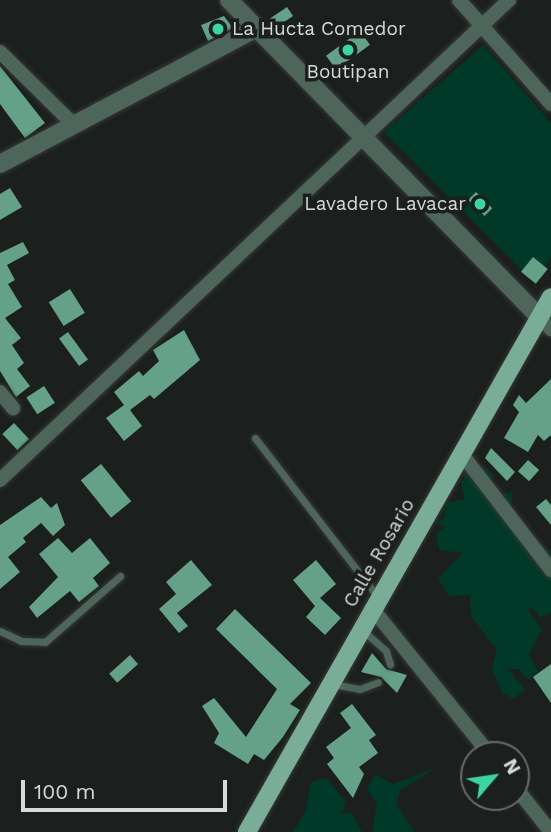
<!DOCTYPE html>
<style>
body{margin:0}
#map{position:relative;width:551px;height:832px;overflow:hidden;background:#1b1f1d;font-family:"Work Sans",sans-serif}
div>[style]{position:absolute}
.green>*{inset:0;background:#003928}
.building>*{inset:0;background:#64a188;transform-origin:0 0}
.roads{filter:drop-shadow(0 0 2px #353937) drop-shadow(0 0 2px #353937)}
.service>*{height:7px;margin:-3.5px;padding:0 3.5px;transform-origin:3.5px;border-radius:3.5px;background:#4d655b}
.minor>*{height:14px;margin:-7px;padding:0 7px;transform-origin:7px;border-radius:7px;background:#4d655b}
.tertiary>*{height:18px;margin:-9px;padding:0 9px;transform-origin:9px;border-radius:9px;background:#4d655b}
.primary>*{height:18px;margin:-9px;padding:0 9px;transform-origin:9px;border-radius:9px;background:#7aad98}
.dots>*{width:19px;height:19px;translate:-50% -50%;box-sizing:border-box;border:4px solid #1b1f1d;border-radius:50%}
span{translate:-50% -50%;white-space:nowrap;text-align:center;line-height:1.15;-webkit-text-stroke:7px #1b1f1d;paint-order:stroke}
.poi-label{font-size:19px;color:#d6dad8}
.left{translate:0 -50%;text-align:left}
.right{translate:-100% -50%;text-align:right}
.street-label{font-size:19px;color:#d6dad8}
.north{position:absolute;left:460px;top:741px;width:70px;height:70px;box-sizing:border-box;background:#1b1f1d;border:2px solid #666a68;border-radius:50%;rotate:61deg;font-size:19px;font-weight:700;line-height:28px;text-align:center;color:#d6dad8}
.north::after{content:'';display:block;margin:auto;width:24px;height:32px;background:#3dd4a3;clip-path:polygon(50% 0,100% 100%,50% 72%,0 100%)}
.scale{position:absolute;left:21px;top:780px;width:206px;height:32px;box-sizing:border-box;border:4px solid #d6dad8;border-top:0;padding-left:9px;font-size:21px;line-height:24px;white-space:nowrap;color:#d6dad8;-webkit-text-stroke:5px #1b1f1d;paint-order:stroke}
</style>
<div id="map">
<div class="green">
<div style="clip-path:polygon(483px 45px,551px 123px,551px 257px,535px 283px,384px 132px)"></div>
<div style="clip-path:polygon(473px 459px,494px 475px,490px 486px,501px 494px,513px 492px,510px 514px,551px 552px,551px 613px,540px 617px,530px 606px,529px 612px,542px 629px,529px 655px,538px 671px,528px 680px,519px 669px,508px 669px,525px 690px,513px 699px,501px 691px,492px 668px,497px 650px,471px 616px,470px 595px,449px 596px,438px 578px,463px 553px,439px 550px,436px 534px,445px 527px,436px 523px,444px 518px,446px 503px,465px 499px,461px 483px)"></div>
<div style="clip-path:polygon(433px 769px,400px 791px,396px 805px,415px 832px,372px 832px,377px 804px,367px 789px,375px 774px,393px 784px)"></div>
<div style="clip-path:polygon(326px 778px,346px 802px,341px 814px,351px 812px,362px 832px,293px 832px,305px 813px,311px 782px)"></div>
</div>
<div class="building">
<div style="left:287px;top:7px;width:11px;height:21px;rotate:56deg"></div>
<div style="clip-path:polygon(224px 16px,233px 28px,208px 41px,201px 25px)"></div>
<div style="left:360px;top:31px;width:17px;height:42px;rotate:54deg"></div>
<div style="clip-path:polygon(0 66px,45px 123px,25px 138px,0 104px)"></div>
<div style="clip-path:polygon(10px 188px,22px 207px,0 220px,0 194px)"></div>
<div style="left:476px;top:192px;width:23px;height:11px;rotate:45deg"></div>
<div style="clip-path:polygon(23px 242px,29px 253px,7px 265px,15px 280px,8px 284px,22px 307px,5px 318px,21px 338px,12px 345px,24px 363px,17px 369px,30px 386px,16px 397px,0 371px,0 253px)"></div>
<div style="left:533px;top:257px;width:19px;height:19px;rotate:39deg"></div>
<div style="left:70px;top:289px;width:28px;height:25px;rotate:58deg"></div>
<div style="clip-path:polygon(184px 330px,200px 360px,154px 399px,150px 395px,130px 410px,142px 426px,124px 441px,106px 418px,124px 405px,114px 392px,139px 371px,143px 376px,159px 361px,153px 350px)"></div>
<div style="left:68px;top:332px;width:34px;height:11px;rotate:54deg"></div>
<div style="clip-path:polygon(551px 379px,551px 435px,544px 441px,538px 435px,528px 452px,504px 438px,519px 412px,513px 405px,519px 395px,526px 403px)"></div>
<div style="left:44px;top:386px;width:20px;height:21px;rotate:57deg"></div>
<div style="left:14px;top:423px;width:22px;height:16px;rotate:47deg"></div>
<div style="clip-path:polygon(491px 448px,515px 472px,507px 481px,485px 458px)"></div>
<div style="left:528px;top:460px;width:15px;height:15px;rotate:42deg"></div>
<div style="left:101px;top:464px;width:48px;height:26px;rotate:51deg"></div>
<div style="clip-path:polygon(41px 497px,51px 508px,57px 503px,65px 525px,53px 536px,41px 523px,23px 538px,26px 542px,8px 557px,20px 572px,0 589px,0 525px)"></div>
<div style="clip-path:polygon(546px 499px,551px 505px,551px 525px,536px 507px)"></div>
<div style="clip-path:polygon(58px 538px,72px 553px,90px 538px,110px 563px,93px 578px,99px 586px,79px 602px,70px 591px,37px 618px,29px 607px,58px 577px,39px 554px)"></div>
<div style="clip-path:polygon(191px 560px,212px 585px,177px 613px,188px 626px,179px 633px,159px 609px,176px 594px,166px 582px)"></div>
<div style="clip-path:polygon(316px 560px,336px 584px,320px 598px,341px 618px,325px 635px,306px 617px,315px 606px,293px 580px)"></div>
<div style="clip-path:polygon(235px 609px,311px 683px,290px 704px,300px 710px,283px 737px,264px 760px,254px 754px,248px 764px,214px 743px,219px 733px,202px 706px,214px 698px,246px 737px,277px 689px,216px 629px)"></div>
<div style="clip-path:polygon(372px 653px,386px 669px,407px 675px,397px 693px,381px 677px,361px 672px)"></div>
<div style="left:130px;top:655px;width:12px;height:28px;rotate:48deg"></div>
<div style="clip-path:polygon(551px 664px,551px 703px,533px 677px)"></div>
<div style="clip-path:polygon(352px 704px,376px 735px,369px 740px,378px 753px,359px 767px,364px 774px,353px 798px,327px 764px,334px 758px,326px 747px,351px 728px,340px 713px)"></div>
</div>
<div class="roads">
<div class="service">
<div style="left:255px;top:438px;width:201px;rotate:52.3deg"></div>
<div style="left:361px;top:629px;width:33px;rotate:41deg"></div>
<div style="left:386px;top:651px;width:14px;rotate:73deg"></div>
<div style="left:0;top:631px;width:23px;rotate:25deg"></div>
<div style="left:21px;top:641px;width:24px;rotate:2deg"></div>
<div style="left:45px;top:642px;width:100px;rotate:-41.3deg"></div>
<div style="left:332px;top:684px;width:28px;rotate:10deg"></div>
<div style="left:360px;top:689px;width:19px;rotate:-21deg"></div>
</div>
<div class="minor">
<div style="left:459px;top:0;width:139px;rotate:48.5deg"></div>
<div style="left:0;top:52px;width:103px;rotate:44.6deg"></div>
<div style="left:540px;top:318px;width:16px;rotate:45deg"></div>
<div style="left:0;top:392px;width:21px;rotate:51deg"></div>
<div style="left:461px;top:453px;width:148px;rotate:52.4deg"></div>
<div style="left:0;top:480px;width:700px;rotate:-43.32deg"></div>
<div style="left:372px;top:608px;width:189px;rotate:51.2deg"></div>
<div style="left:516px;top:788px;width:56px;rotate:51.5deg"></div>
</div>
<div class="tertiary">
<div style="left:229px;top:0;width:445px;rotate:45.6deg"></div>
<div style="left:0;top:164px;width:289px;rotate:-27.9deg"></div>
</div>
<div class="primary">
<div style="left:247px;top:832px;width:615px;rotate:-60.39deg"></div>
</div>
</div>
<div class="dots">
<div style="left:218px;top:29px;background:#3dd4a3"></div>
<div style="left:348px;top:50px;background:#3dd4a3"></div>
<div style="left:480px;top:204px;background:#3dd4a3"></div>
</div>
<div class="poi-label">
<span class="left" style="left:232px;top:29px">La Hucta Comedor</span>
<span style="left:348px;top:72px">Boutipan</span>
<span class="right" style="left:466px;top:204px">Lavadero Lavacar</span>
</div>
<div class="street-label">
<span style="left:379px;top:553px;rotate:-60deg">Calle Rosario</span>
</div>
<div class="north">N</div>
<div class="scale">100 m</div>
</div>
